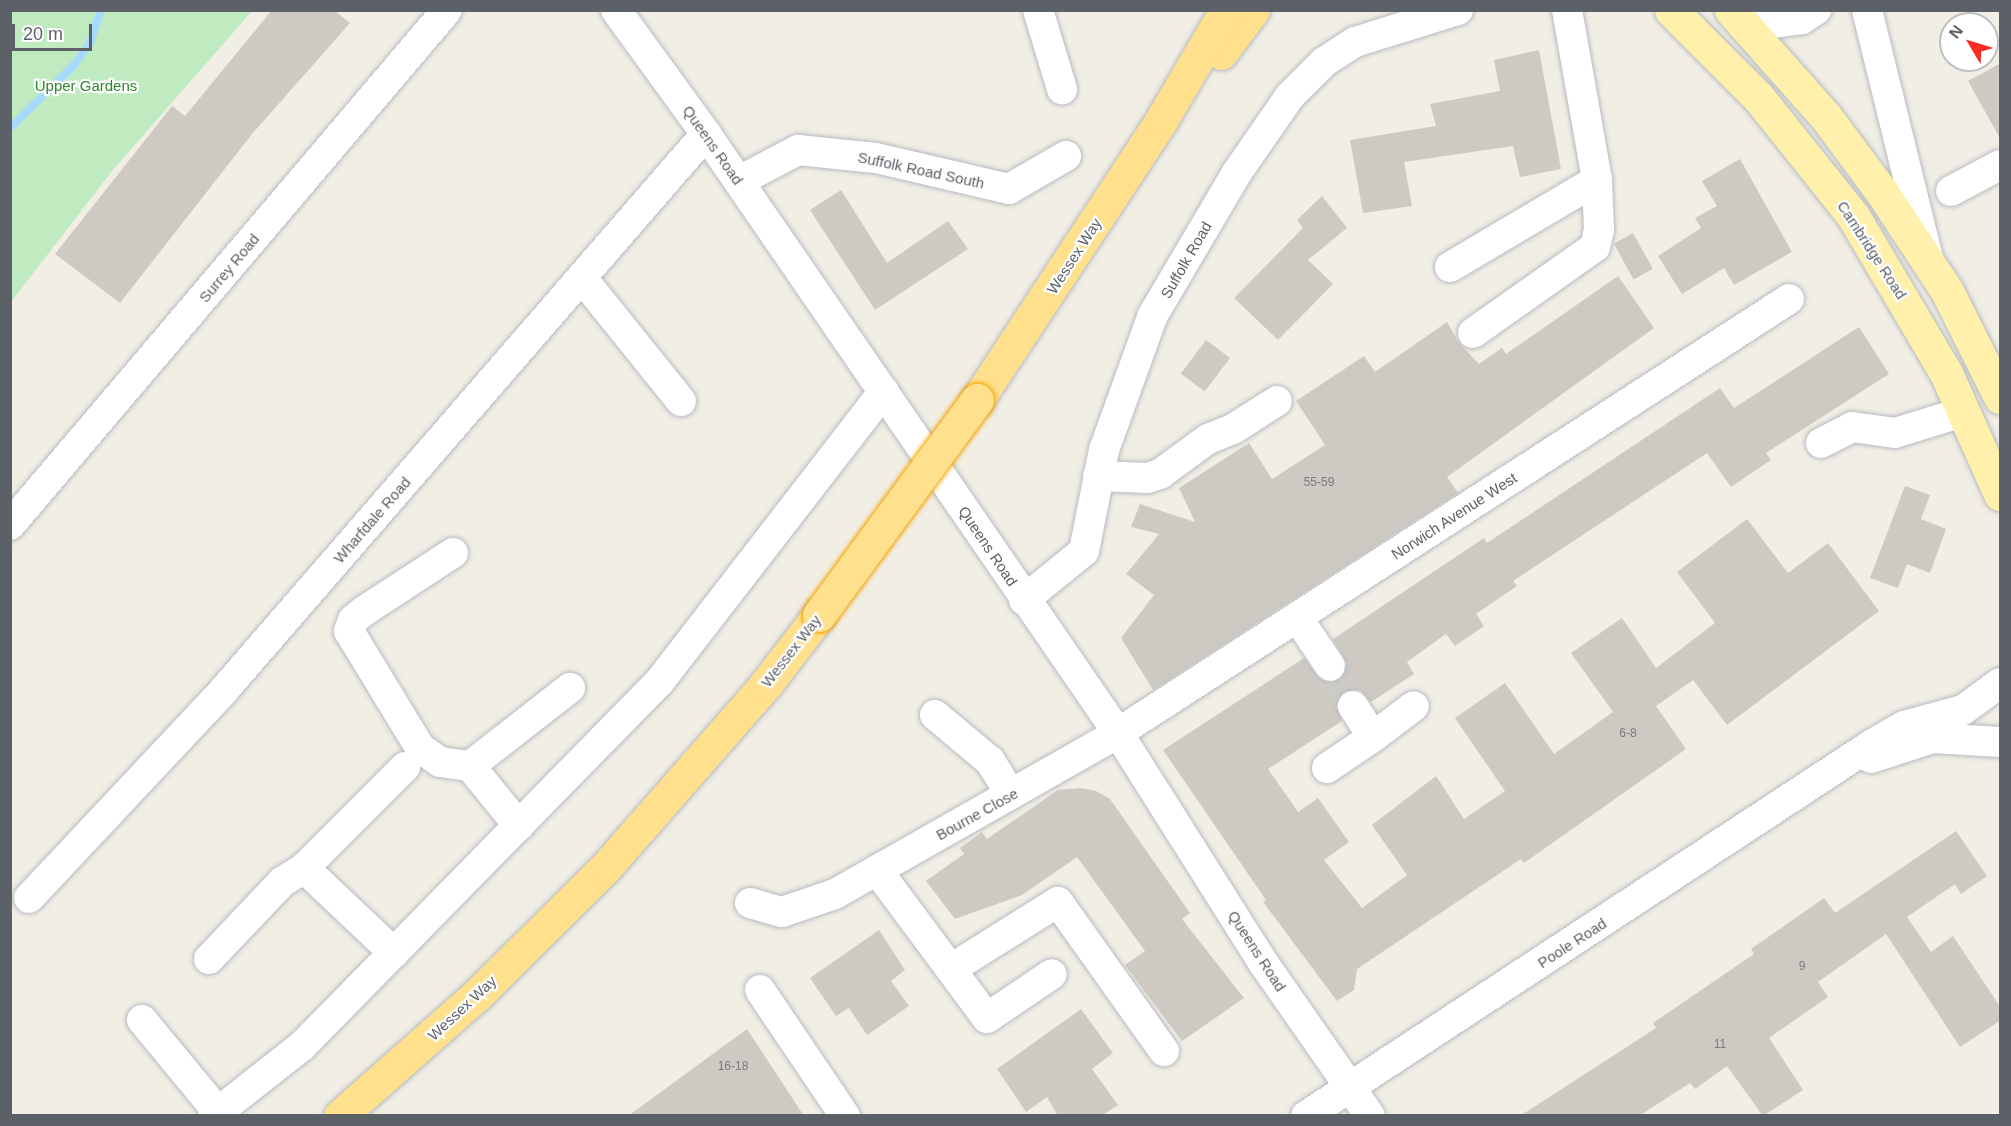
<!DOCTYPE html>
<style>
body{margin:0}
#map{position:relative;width:2011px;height:1126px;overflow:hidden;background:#f1eee5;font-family:Helvetica,sans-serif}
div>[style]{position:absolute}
.green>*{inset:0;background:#c0eabf}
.stream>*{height:8px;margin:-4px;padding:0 4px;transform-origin:4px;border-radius:4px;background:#a6daff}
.building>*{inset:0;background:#cecac3;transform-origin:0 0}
.minor-tunnel>*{height:30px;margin-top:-15px;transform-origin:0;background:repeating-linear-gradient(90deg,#cccbc6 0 30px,transparent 0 45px)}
.roads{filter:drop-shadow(0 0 2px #b7bbc0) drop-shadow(0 0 2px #b7bbc0)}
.minor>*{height:30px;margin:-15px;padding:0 15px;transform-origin:15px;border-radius:15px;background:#fff}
.major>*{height:33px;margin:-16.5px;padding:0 16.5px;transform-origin:16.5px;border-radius:16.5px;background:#fff0ab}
.highway>*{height:33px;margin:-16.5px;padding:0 16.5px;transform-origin:16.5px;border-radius:16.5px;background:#ffe08d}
.bridges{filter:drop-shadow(0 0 2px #f5a300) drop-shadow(0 0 2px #f5a300)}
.highway-bridge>*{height:33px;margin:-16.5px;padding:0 16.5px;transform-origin:16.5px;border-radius:16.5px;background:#ffe08d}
span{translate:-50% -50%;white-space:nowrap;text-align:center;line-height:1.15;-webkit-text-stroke:4.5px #fff;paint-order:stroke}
.number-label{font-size:12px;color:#787b7e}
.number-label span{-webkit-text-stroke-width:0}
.park-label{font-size:15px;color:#2c862e}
.street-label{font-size:15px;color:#5c6167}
.frame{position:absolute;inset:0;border:12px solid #5c6167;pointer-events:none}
.north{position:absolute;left:1939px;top:12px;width:60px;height:60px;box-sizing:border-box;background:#fff;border:2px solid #bec0c2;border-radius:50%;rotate:308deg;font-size:16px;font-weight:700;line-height:24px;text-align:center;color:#5c6167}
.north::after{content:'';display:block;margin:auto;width:21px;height:27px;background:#fb2c20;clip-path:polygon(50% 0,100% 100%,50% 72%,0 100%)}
.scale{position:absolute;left:12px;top:24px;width:80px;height:27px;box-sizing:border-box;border:3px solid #5c6167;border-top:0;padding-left:8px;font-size:18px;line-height:21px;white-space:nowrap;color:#5c6167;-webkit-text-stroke:4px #fff;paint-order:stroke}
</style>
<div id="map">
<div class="green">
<div style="clip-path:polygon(11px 10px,252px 11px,112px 171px,11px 302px)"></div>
</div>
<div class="stream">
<div style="left:10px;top:128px;width:90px;rotate:-44.5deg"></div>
<div style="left:74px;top:65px;width:27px;rotate:-54deg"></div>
<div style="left:90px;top:43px;width:35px;rotate:-72deg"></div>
</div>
<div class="building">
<div style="clip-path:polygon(272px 10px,334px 10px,350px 23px,252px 134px,120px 303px,55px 254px,172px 106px,185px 116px)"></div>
<div style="clip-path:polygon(1539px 50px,1561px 169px,1520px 177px,1513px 146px,1404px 162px,1412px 206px,1363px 213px,1350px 140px,1436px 126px,1430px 104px,1500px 91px,1494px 60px)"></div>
<div style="clip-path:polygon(2001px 63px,2001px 140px,1968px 81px)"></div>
<div style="clip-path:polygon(1740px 159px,1792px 252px,1734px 285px,1724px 268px,1682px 294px,1658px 256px,1701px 228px,1695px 218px,1717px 206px,1702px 181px)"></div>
<div style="clip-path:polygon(841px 190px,887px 263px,948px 221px,968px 249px,875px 310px,810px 210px)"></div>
<div style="clip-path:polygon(1322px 196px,1347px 228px,1308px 260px,1333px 284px,1278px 340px,1234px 298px,1303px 228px,1297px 220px)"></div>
<div style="left:1633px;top:233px;width:41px;height:22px;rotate:61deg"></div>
<div style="clip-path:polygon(1618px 276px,1654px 328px,1447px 477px,1458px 493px,1153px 690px,1121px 638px,1154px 595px,1126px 574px,1159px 534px,1131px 527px,1140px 504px,1195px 522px,1179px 488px,1249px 443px,1272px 479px,1325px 445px,1296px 401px,1364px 356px,1375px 372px,1447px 322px,1459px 343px,1479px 364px,1502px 348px,1506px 354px)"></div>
<div style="clip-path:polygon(1859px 327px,1889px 374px,1766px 453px,1771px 460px,1731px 487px,1707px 453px,1513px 581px,1517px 586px,1476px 614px,1484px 626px,1455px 646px,1446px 634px,1407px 662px,1414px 674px,1371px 702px,1360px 690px,1343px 692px,1336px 706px,1342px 721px,1268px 769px,1298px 812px,1318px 798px,1349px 842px,1324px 860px,1362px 908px,1407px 875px,1372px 825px,1436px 776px,1464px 819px,1505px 791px,1455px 718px,1505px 683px,1554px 754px,1613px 712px,1571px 653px,1622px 618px,1656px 668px,1715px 623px,1677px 572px,1747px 519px,1788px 573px,1828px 543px,1879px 611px,1727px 725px,1693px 680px,1656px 706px,1686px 749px,1524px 863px,1521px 859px,1357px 969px,1354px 990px,1337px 1001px,1263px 902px,1266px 900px,1163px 750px,1304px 658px,1322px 681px,1339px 681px,1347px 664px,1333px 639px,1484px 538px,1487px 543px,1720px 388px,1734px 408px)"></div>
<div style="left:1206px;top:340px;width:30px;height:42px;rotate:37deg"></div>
<div style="clip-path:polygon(1905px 486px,1930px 495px,1921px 519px,1946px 529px,1930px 573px,1907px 564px,1898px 588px,1870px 578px)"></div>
<div style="clip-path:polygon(1081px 788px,1096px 791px,1110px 799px,1190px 913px,1182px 919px,1244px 998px,1182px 1041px,1125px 965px,1145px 951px,1077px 857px,1022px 895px,955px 919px,926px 881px,964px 854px,960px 848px,982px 832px,987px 839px,1058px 790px)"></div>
<div style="clip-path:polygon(1956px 831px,1987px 876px,1961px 894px,1955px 884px,1907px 917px,1931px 952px,1953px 936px,2001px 1008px,2001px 1020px,1960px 1047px,1886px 934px,1818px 982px,1828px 997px,1769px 1038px,1803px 1090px,1763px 1116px,1727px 1066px,1695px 1089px,1690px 1083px,1639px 1116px,1520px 1116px,1656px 1028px,1653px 1023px,1754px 954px,1751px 949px,1824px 898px,1835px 913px)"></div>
<div style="clip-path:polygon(879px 930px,905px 970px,891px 981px,909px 1006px,867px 1035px,849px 1008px,836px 1016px,810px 978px)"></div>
<div style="clip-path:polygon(1081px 1009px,1113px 1053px,1092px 1069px,1118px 1105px,1101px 1116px,1058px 1116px,1047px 1097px,1026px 1112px,997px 1069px)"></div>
<div style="clip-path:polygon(747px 1029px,804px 1116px,628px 1116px)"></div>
</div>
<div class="minor-tunnel">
<div style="left:1330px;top:666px;width:46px;rotate:60.1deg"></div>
</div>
<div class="roads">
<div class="minor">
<div style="left:616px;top:10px;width:153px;rotate:54deg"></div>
<div style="left:706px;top:134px;width:727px;rotate:55.48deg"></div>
<div style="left:1118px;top:733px;width:273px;rotate:57.7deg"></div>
<div style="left:1264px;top:964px;width:185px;rotate:55.1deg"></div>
<div style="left:1038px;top:10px;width:83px;rotate:73.1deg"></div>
<div style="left:1755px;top:10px;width:27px;rotate:27deg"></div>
<div style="left:1779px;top:22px;width:23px;rotate:-7deg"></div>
<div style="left:1802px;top:19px;width:17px;rotate:-33deg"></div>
<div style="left:1867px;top:10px;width:255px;rotate:76.2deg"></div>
<div style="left:739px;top:181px;width:67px;rotate:-27.7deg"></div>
<div style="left:798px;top:150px;width:78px;rotate:5.9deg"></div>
<div style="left:876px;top:158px;width:137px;rotate:13.1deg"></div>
<div style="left:1009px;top:189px;width:66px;rotate:-30.1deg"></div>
<div style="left:1951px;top:191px;width:55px;rotate:-28deg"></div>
<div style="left:1450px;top:267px;width:171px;rotate:-30.6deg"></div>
<div style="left:1597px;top:180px;width:173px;rotate:-100deg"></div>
<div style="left:582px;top:278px;width:158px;rotate:51.2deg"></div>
<div style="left:1473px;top:333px;width:149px;rotate:-35.2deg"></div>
<div style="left:1595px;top:247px;width:17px;rotate:-77deg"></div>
<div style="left:1599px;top:230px;width:50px;rotate:-92.3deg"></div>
<div style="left:1821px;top:443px;width:35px;rotate:-27deg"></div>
<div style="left:1852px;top:427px;width:43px;rotate:7.9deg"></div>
<div style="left:1895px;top:433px;width:71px;rotate:-17.2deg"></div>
<div style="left:1098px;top:476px;width:49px;rotate:2.3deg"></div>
<div style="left:1147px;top:478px;width:14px;rotate:-17deg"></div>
<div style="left:1160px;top:474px;width:59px;rotate:-36.1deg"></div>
<div style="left:1208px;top:439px;width:27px;rotate:-22deg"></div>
<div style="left:1233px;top:429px;width:52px;rotate:-32.5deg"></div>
<div style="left:10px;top:525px;width:675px;rotate:-49.68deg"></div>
<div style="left:453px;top:553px;width:106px;rotate:146.9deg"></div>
<div style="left:364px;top:611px;width:14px;rotate:141deg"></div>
<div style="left:353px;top:620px;width:12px;rotate:110deg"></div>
<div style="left:349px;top:631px;width:137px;rotate:58.7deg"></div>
<div style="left:420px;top:748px;width:24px;rotate:35deg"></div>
<div style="left:440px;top:762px;width:30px;rotate:8deg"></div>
<div style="left:1024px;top:600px;width:77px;rotate:-39.2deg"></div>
<div style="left:1084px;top:551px;width:103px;rotate:-78.8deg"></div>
<div style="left:1104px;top:450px;width:144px;rotate:-70.1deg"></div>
<div style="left:1153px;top:315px;width:164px;rotate:-59.5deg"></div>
<div style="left:1236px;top:174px;width:95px;rotate:-55.3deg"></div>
<div style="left:1290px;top:96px;width:48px;rotate:-45deg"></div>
<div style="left:1324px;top:62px;width:37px;rotate:-33deg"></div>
<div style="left:1355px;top:42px;width:108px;rotate:-17.3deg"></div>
<div style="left:1297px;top:617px;width:59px;rotate:56deg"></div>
<div style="left:935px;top:715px;width:72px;rotate:39.9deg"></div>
<div style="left:990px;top:761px;width:39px;rotate:58deg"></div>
<div style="left:1373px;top:737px;width:51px;rotate:-37.1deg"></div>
<div style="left:1871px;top:758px;width:65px;rotate:-17.9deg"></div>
<div style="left:1933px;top:738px;width:67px;rotate:3.4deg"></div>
<div style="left:1327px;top:768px;width:55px;rotate:-34deg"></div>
<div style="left:1373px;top:737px;width:37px;rotate:-123deg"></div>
<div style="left:519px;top:826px;width:77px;rotate:-129.2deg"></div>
<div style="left:470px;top:766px;width:127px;rotate:-38deg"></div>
<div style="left:877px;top:870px;width:184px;rotate:53.4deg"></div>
<div style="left:987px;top:1018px;width:78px;rotate:-34.1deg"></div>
<div style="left:29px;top:898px;width:285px;rotate:-46.8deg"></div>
<div style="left:224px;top:690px;width:736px;rotate:-49.08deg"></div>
<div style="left:750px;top:903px;width:33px;rotate:16deg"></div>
<div style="left:782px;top:912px;width:56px;rotate:-18.8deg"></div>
<div style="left:835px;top:894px;width:326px;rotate:-29.6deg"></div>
<div style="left:1118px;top:733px;width:799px;rotate:-32.89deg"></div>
<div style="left:394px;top:953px;width:124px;rotate:-136.6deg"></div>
<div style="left:304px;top:868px;width:143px;rotate:-45deg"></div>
<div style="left:209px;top:959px;width:106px;rotate:-46.5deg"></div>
<div style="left:282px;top:882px;width:26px;rotate:-32deg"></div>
<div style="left:951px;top:969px;width:126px;rotate:-32.1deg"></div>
<div style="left:1058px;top:902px;width:183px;rotate:54.6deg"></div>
<div style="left:760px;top:990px;width:152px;rotate:56deg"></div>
<div style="left:142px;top:1020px;width:119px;rotate:50.4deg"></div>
<div style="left:213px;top:1116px;width:113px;rotate:-38.2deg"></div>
<div style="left:302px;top:1046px;width:511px;rotate:-45.55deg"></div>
<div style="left:660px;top:681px;width:366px;rotate:-52.3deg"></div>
<div style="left:1306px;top:1116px;width:676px;rotate:-33.29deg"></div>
<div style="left:1871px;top:745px;width:38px;rotate:-30deg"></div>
<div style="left:1904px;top:726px;width:61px;rotate:-15.2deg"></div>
<div style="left:1963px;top:710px;width:46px;rotate:-36.1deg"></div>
</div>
<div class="major">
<div style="left:1671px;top:10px;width:123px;rotate:45deg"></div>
<div style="left:1758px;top:97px;width:152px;rotate:51.4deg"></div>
<div style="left:1853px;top:216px;width:182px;rotate:59.4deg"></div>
<div style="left:1946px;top:373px;width:133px;rotate:65.9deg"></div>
<div style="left:1731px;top:10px;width:143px;rotate:48.4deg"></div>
<div style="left:1826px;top:117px;width:92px;rotate:53.4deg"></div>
<div style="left:1881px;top:191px;width:120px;rotate:56.6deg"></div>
<div style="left:1947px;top:291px;width:119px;rotate:63.4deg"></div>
</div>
<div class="highway">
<div style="left:1221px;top:53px;width:54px;rotate:-53.3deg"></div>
<div style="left:977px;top:400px;width:336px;rotate:-56.6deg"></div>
<div style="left:1162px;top:119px;width:126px;rotate:-59.6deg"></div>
<div style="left:340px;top:1116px;width:183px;rotate:-41.5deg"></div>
<div style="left:477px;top:995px;width:182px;rotate:-44.8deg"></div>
<div style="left:606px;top:867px;width:243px;rotate:-48.8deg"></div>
<div style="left:766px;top:684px;width:87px;rotate:-52.5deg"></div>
</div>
</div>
<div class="bridges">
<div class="highway-bridge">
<div style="left:819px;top:615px;width:267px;rotate:-53.7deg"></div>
</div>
</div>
<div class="number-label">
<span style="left:1319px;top:483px">55-59</span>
<span style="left:1628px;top:734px">6-8</span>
<span style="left:1802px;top:967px">9</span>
<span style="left:1720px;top:1045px">11</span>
<span style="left:733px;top:1067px">16-18</span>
</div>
<div class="park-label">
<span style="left:86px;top:86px">Upper Gardens</span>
</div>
<div class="street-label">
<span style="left:713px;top:145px;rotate:55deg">Queens Road</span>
<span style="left:921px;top:170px;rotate:12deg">Suffolk Road South</span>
<span style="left:1872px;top:250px;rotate:57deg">Cambridge Road</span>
<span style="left:1074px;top:256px;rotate:-57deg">Wessex Way</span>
<span style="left:1186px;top:260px;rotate:-60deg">Suffolk Road</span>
<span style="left:229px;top:268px;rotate:-50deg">Surrey Road</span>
<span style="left:1454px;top:516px;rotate:-33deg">Norwich Avenue West</span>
<span style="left:372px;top:520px;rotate:-49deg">Wharfdale Road</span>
<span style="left:988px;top:546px;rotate:56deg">Queens Road</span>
<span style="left:791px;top:651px;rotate:-52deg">Wessex Way</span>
<span style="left:977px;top:814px;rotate:-29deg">Bourne Close</span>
<span style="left:1572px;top:943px;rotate:-33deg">Poole Road</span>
<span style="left:1257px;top:951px;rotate:57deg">Queens Road</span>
<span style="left:462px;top:1008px;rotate:-43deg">Wessex Way</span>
</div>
<div class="frame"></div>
<div class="north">N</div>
<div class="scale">20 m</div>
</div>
